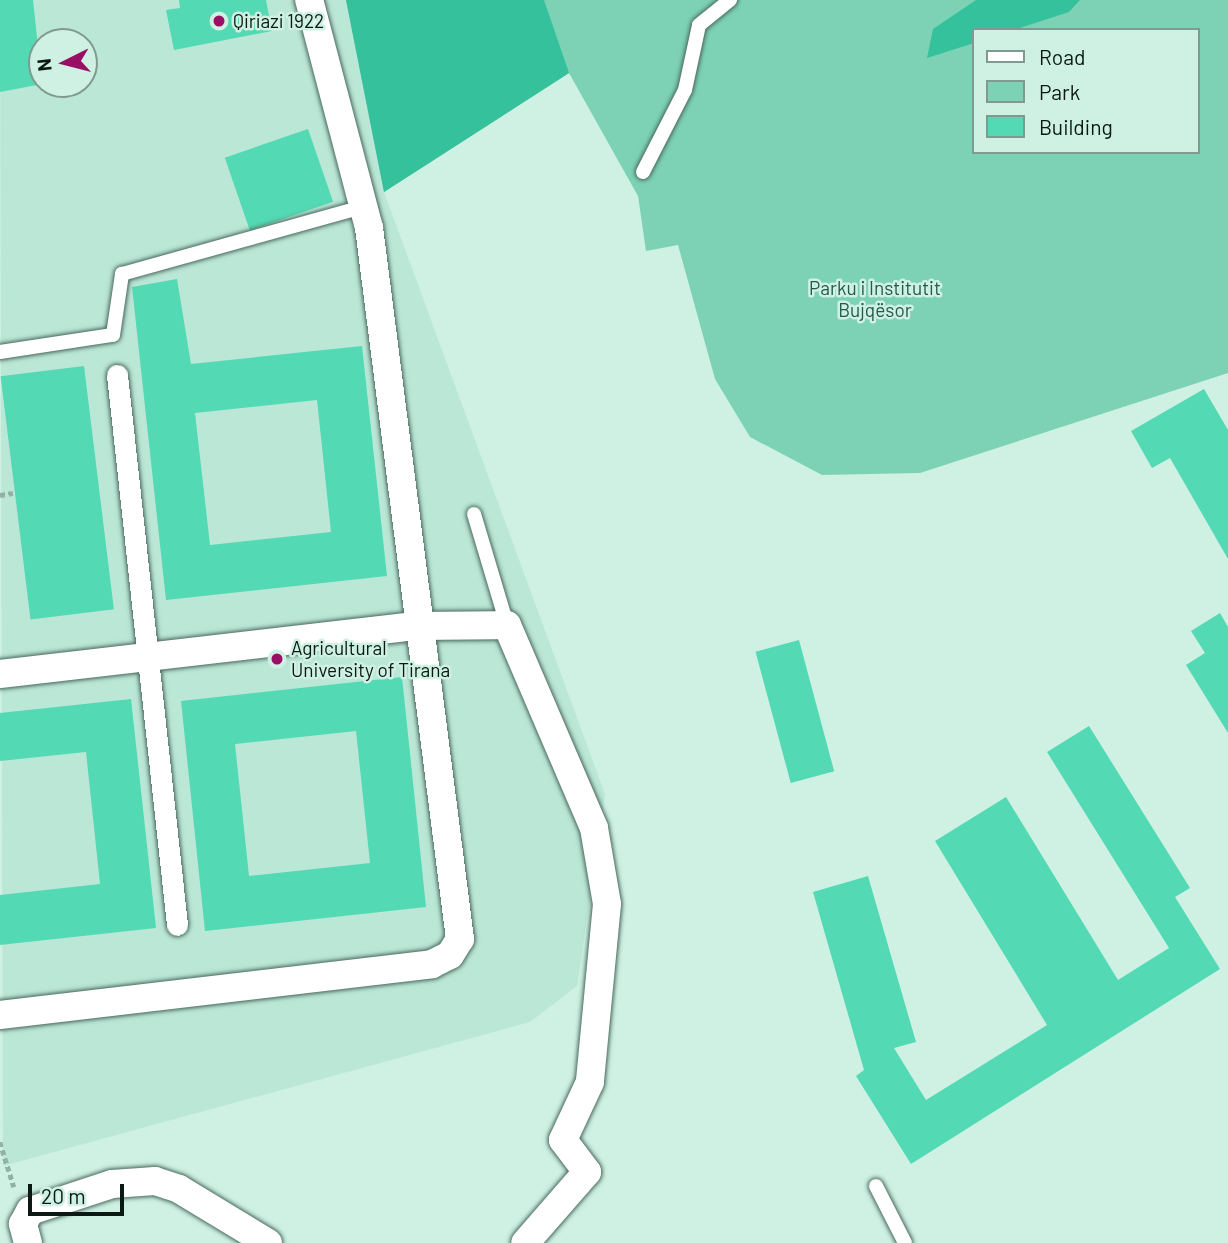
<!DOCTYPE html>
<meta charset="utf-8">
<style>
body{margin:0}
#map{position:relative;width:1228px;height:1243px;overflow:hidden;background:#cef1e4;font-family:Barlow,sans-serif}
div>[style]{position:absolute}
.built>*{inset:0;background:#bbe7d7}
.green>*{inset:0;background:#7dd2b6}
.forest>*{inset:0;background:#34c19c}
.building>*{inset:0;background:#53d9b3;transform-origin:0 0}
.path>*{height:4.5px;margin-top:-2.25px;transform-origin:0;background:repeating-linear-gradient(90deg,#93b0a5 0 5px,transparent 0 8.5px)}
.roads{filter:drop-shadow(0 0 2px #4a695e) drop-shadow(0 0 2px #4a695e)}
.service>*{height:14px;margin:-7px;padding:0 7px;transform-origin:7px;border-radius:7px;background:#fff}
.pedestrian>*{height:21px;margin:-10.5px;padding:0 10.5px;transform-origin:10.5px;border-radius:10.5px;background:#fff}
.minor>*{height:28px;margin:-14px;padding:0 14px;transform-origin:14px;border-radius:14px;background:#fff}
.dots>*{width:19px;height:19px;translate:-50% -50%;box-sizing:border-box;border:4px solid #cef1e4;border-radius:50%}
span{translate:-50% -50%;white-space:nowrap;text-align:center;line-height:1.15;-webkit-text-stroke:5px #cef1e4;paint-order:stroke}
.poi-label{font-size:19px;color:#0b1814}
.left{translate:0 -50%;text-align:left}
.park-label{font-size:19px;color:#245a4a}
.legend{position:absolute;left:972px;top:28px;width:228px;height:126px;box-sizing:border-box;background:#cef1e4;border:2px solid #809a91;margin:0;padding:9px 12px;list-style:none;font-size:21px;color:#0b1814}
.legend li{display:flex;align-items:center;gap:14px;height:35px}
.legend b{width:35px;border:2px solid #809a91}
.north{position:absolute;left:28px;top:28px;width:70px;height:70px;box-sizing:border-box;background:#cef1e4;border:2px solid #809a91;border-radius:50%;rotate:264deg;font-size:19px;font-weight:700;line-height:28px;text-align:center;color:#0b1814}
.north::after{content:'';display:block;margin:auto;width:24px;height:32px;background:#990f63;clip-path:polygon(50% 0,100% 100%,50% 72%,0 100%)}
.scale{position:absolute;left:28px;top:1184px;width:96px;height:32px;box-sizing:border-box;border:4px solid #0b1814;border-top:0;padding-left:9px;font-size:21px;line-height:24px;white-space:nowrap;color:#0b1814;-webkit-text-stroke:5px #cef1e4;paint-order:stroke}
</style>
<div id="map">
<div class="built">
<div style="clip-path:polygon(evenodd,0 0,346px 0,384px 192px,605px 794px,577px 986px,530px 1022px,3px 1166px,0 0,42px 42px,84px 42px,84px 84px,42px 84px,42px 42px)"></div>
</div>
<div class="green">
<div style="clip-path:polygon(evenodd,346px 0,1228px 0,1228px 373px,920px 473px,822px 475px,750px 437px,715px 379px,678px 245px,646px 251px,638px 196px,569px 73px,384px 192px,346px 0,974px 30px,1198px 30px,1198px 152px,974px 152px,974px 30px)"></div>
</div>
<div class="forest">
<div style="clip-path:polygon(346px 0,544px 0,569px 73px,384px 192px)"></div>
<div style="clip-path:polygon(976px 0,1080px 0,1069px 12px,1014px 30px,974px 30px,974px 43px,927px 58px,933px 29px)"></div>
</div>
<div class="building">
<div style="clip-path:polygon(0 0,33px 0,42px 84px,0 92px)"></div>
<div style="clip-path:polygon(179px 0,266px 0,272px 31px,174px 50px,166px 10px,180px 8px)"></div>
<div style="left:308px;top:129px;width:77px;height:88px;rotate:71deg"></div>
<div style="clip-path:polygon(evenodd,177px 279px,191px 364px,362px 346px,387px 576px,166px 600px,132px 287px,177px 279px,317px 400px,331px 532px,210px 545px,195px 413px,317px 400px)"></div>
<div style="left:84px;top:366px;width:245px;height:84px;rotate:83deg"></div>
<div style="clip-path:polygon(1204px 389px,1228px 430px,1228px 559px,1170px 458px,1152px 468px,1131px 431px)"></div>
<div style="clip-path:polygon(1220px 613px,1228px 627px,1228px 733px,1186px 665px,1205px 653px,1191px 631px)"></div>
<div style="left:799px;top:640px;width:136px;height:45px;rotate:75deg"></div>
<div style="clip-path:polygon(evenodd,402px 677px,426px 907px,205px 931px,181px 701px,402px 677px,356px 731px,370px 863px,249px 876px,235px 744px,356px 731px)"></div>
<div style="clip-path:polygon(131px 699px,156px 928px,0 945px,0 895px,100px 884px,86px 752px,0 761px,0 713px)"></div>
<div style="clip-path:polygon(1089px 726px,1190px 888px,1175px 897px,1220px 969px,911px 1164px,856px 1076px,864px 1070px,813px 892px,868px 876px,916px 1042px,894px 1048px,926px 1100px,1047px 1025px,935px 841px,1006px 797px,1118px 980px,1169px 948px,1047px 752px)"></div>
</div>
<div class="path">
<div style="left:0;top:495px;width:13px;rotate:-9deg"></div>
<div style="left:0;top:1142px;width:47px;rotate:72.7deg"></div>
</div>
<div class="roads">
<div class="service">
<div style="left:643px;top:172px;width:92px;rotate:-62.9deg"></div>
<div style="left:685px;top:90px;width:66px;rotate:-77.8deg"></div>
<div style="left:699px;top:25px;width:40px;rotate:-39deg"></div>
<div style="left:0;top:352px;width:114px;rotate:-8.6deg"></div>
<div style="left:113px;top:335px;width:62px;rotate:-81.6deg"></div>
<div style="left:122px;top:274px;width:249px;rotate:-15.6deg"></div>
<div style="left:474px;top:514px;width:116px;rotate:73.4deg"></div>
<div style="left:876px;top:1186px;width:64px;rotate:63deg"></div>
</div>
<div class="pedestrian">
<div style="left:117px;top:375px;width:553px;rotate:83.77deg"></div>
</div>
<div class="minor">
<div style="left:0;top:674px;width:420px;rotate:-6.6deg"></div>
<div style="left:417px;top:626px;width:90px;rotate:-0.6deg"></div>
<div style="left:507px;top:625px;width:221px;rotate:66.8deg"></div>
<div style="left:594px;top:828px;width:77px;rotate:80.3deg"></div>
<div style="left:607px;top:904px;width:179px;rotate:95.5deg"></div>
<div style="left:590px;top:1082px;width:64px;rotate:115deg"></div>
<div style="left:563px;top:1140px;width:40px;rotate:53deg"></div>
<div style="left:587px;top:1172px;width:94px;rotate:131.1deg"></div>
<div style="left:0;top:1015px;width:435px;rotate:-6.7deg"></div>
<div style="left:432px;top:964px;width:20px;rotate:-27deg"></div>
<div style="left:450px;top:955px;width:19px;rotate:-58deg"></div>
<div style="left:460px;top:939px;width:717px;rotate:-97.29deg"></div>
<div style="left:369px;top:228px;width:236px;rotate:-104.7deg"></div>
<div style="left:28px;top:1243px;width:20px;rotate:-105deg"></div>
<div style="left:23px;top:1224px;width:15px;rotate:-62deg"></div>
<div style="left:30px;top:1211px;width:86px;rotate:-18.2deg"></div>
<div style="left:112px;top:1184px;width:43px;rotate:-4deg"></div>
<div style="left:155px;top:1181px;width:25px;rotate:18deg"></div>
<div style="left:179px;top:1189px;width:104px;rotate:31.2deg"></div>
</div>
</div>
<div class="dots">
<div style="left:219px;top:21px;background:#990f63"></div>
<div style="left:277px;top:659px;background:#990f63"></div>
</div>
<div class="poi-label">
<span class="left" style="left:233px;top:21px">Qiriazi 1922</span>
<span class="left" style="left:291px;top:659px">Agricultural<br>University of Tirana</span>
</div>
<div class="park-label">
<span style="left:875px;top:299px">Parku i Institutit<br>Bujqësor</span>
</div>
<ul class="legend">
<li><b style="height:9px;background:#fff"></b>Road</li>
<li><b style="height:19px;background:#7dd2b6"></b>Park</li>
<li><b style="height:19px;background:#53d9b3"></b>Building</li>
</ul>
<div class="north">N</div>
<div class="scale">20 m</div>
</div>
